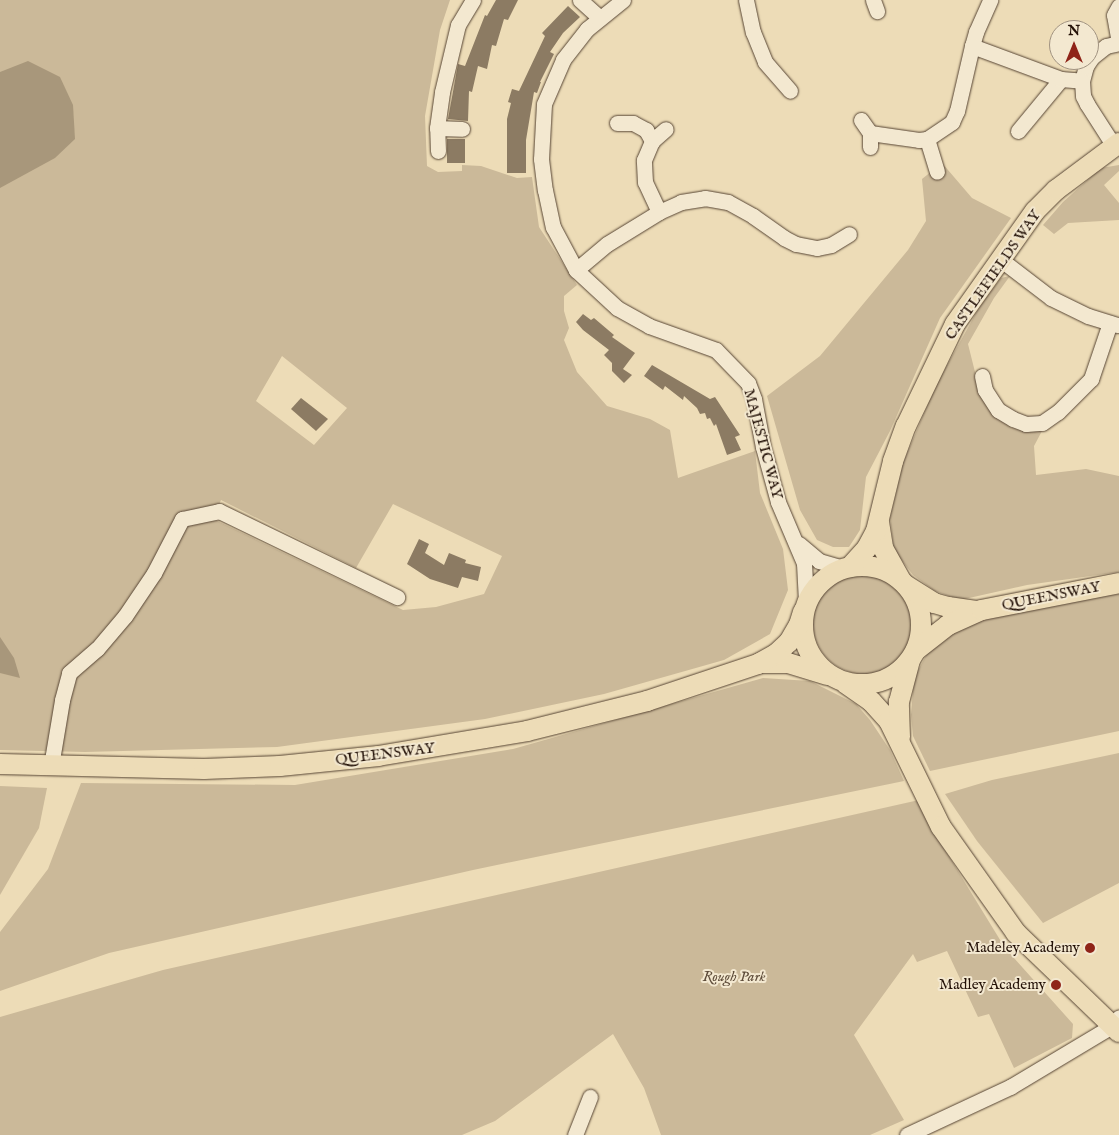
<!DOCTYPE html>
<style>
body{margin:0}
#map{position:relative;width:1119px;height:1135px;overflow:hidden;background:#eddcb7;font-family:"IM FELL English",serif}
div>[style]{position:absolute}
.green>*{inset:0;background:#cbb999}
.round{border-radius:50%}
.water>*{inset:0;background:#a8977b}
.building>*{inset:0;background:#8c7b63;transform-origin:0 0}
.roads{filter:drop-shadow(0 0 1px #564433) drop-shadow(0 0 1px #564433)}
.minor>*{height:15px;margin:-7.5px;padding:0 7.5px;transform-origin:7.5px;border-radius:7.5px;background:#f3e8d0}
.major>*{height:20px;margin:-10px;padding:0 10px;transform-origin:10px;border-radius:10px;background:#eddcb7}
.major>.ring{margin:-10px;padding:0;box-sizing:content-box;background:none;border:20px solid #eddcb7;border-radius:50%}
.dots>*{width:14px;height:14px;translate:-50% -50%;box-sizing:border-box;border:2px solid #f3e8d0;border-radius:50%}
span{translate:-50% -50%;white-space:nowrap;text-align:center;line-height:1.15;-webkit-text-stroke:4px #f3e8d0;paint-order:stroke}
.street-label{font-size:15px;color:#231107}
.poi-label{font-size:15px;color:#231107}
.right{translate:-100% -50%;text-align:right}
.park-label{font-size:15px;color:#5e4c3a;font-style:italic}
.north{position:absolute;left:1049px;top:20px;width:50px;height:50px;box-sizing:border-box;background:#f3e8d0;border:1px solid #a09280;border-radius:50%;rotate:0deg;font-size:14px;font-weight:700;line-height:20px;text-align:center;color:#231107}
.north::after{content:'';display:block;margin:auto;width:18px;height:22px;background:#8f2418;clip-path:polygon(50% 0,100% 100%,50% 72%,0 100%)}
</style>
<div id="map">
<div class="green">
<div style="clip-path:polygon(evenodd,0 0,450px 0,440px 30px,425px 116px,427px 166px,438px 172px,462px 171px,462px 165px,481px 166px,517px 178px,532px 177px,539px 227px,577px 285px,564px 296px,564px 311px,569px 328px,564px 340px,577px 372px,607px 406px,650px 419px,670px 430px,678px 478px,755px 451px,760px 493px,783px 549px,788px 590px,770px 634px,724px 660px,604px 694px,485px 719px,277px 747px,85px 752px,0 750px,0 0,282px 356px,347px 408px,314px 445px,256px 401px,282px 356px,0 0,221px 500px,356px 568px,393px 504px,502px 556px,484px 594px,436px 607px,403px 610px,213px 519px,221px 500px)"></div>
<div style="clip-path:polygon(942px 163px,972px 198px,1011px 218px,940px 318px,890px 431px,866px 477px,860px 530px,849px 547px,833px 547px,817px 540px,800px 510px,767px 396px,820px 356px,908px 250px,926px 221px,922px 179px)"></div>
<div style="clip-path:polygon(1119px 165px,1119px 171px,1104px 185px,1119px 203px,1119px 220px,1068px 223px,1054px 234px,1043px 225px,1063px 202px,1101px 168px)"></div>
<div style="clip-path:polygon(1010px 276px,994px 298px,968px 344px,978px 384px,997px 417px,1012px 428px,1042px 431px,1034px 446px,1036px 475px,1086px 469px,1119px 476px,1119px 572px,1027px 585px,960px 600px,935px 591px,913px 575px,894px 550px,890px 518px,903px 463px,936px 385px,980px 306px,1001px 278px)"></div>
<div class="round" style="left:813px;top:572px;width:102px;height:102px"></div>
<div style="clip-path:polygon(1119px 594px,1119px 731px,930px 771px,913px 736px,911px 715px,914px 678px,929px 650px,966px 623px,1092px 597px)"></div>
<div style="clip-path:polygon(763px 678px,810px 681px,856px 704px,870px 720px,890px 750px,904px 781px,473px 870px,109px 953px,0 991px,0 932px,48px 869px,81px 783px,295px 785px,513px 749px)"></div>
<div style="clip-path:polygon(1119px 753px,1119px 883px,1043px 923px,977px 841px,945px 794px,992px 780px)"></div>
<div style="clip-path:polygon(0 786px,47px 788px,39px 828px,0 895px)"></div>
<div style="clip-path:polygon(919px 800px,928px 822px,1005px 948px,1073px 1024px,1072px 1038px,1014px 1068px,989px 1014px,978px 1017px,947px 951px,917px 962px,913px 954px,854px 1035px,904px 1120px,870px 1135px,661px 1135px,644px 1088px,613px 1034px,495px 1121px,462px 1135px,0 1135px,0 1017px,163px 970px)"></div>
</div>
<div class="water">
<div style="clip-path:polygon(28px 61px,60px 77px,73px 105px,75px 139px,55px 158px,0 188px,0 72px)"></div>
<div style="clip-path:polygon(0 637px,14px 658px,20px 678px,0 673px)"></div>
</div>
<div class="building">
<div style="clip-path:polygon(496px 0,518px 0,508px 20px,504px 19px,496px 46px,492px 45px,487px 69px,478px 66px,472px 92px,469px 91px,468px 121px,448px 119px,458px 64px,465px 66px,485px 15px,487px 16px)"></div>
<div style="clip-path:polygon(568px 6px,580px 17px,563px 33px,550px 52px,554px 54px,540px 82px,541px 82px,537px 93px,534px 92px,526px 140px,526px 173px,507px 173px,507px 119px,511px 103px,508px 102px,512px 89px,519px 91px,545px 36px,542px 33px)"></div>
<div style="left:447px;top:139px;width:18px;height:24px"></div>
<div style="clip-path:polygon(583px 314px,591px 320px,594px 318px,614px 335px,612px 337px,635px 353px,623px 369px,632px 375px,624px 383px,612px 371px,612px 363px,604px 355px,609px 350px,583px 330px,576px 322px)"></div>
<div style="clip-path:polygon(652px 365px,710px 399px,715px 397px,740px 435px,735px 437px,741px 450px,727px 455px,716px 424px,714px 426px,710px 418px,707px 419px,705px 413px,700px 414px,697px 408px,684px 396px,683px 400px,665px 386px,663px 390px,644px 376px)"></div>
<div style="clip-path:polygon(301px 398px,328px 419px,316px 431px,291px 409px)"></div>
<div style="clip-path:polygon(419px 539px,429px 544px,425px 553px,444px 565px,449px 553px,466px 560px,465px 563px,481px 567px,478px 581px,462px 577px,458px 588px,430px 579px,407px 564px)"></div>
</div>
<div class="roads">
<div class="minor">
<div style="left:580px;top:0;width:27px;rotate:42deg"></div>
<div style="left:623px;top:0;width:46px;rotate:141.1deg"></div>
<div style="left:587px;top:29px;width:39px;rotate:128deg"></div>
<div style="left:563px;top:60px;width:48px;rotate:113.4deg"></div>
<div style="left:544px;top:104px;width:55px;rotate:93.1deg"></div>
<div style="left:541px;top:159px;width:31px;rotate:83deg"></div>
<div style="left:545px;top:190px;width:38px;rotate:78deg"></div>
<div style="left:553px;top:227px;width:49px;rotate:61.9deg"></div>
<div style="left:576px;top:270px;width:56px;rotate:42.8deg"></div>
<div style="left:617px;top:308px;width:37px;rotate:29deg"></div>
<div style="left:649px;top:326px;width:71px;rotate:19.7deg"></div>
<div style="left:716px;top:350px;width:46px;rotate:45.9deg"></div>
<div style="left:748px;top:383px;width:17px;rotate:69deg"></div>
<div style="left:754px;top:399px;width:49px;rotate:79.4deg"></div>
<div style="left:763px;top:447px;width:57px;rotate:74.7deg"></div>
<div style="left:778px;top:502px;width:66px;rotate:66.9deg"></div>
<div style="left:804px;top:563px;width:39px;rotate:87deg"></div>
<div style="left:746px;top:0;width:33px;rotate:78deg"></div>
<div style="left:753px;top:32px;width:32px;rotate:68deg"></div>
<div style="left:765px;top:62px;width:38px;rotate:49deg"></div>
<div style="left:873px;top:0;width:12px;rotate:70deg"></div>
<div style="left:1119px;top:43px;width:28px;rotate:-100deg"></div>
<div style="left:1114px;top:15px;width:10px;rotate:-61deg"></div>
<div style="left:972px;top:46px;width:15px;rotate:-74deg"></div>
<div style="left:976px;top:32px;width:35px;rotate:-66deg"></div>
<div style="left:1082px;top:81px;width:16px;rotate:-75deg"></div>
<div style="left:1086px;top:66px;width:11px;rotate:-56deg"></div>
<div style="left:1092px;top:57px;width:18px;rotate:-38deg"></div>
<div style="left:1106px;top:46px;width:13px;rotate:-13deg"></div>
<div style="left:861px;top:120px;width:16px;rotate:55deg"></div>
<div style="left:617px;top:123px;width:16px"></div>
<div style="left:633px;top:123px;width:15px;rotate:28deg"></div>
<div style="left:646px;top:130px;width:13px;rotate:61deg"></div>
<div style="left:437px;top:128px;width:25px;rotate:2deg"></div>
<div style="left:1018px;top:131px;width:67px;rotate:-50.4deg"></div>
<div style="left:927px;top:139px;width:34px;rotate:73deg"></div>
<div style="left:870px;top:147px;width:14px;rotate:-90deg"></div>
<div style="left:870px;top:133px;width:49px;rotate:8.1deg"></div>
<div style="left:919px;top:140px;width:8px;rotate:-7deg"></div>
<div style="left:927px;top:139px;width:30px;rotate:-34deg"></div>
<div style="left:952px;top:122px;width:12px;rotate:-66deg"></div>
<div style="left:957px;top:111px;width:67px;rotate:-77deg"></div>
<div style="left:972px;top:46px;width:95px;rotate:20.3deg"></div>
<div style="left:1061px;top:79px;width:21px;rotate:5deg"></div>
<div style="left:1082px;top:81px;width:15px;rotate:86deg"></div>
<div style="left:1083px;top:96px;width:9px;rotate:63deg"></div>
<div style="left:1087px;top:104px;width:50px;rotate:57.3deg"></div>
<div style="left:438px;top:151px;width:23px;rotate:-92deg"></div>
<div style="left:437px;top:128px;width:36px;rotate:-82deg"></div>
<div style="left:442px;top:92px;width:69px;rotate:-76.6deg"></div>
<div style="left:458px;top:25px;width:29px;rotate:-59deg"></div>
<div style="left:659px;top:212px;width:33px;rotate:-115deg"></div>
<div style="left:645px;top:182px;width:22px;rotate:-93deg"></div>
<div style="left:644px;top:160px;width:21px;rotate:-67deg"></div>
<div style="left:652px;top:141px;width:18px;rotate:-41deg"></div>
<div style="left:1000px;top:259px;width:64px;rotate:37.4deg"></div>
<div style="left:1051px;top:298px;width:41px;rotate:25.9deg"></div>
<div style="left:1088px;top:316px;width:31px;rotate:17deg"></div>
<div style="left:576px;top:270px;width:40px;rotate:-40deg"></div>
<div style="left:607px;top:244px;width:61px;rotate:-31.6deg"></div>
<div style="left:659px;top:212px;width:24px;rotate:-24deg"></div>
<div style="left:681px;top:202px;width:24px;rotate:-9deg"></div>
<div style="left:705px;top:198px;width:23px;rotate:10deg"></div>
<div style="left:728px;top:202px;width:29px;rotate:29deg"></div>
<div style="left:753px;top:216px;width:38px;rotate:35deg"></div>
<div style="left:784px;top:238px;width:13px;rotate:27deg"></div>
<div style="left:796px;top:244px;width:21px;rotate:11deg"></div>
<div style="left:817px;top:248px;width:14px;rotate:-12deg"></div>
<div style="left:831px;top:245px;width:21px;rotate:-31deg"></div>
<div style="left:982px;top:376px;width:14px;rotate:78deg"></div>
<div style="left:985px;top:390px;width:24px;rotate:57deg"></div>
<div style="left:998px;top:410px;width:17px;rotate:31deg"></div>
<div style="left:1013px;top:419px;width:14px;rotate:21deg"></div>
<div style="left:1026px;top:424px;width:16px;rotate:-4deg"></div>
<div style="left:1042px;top:423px;width:19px;rotate:-35deg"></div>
<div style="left:1058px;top:412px;width:47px;rotate:-45deg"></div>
<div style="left:1091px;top:379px;width:59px;rotate:-71.3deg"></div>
<div style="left:799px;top:544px;width:26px;rotate:40deg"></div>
<div style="left:819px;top:561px;width:26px;rotate:16deg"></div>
<div style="left:51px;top:766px;width:67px;rotate:-80.5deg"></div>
<div style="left:62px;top:700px;width:28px;rotate:-75deg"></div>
<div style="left:69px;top:673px;width:37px;rotate:-41deg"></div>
<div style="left:97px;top:649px;width:43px;rotate:-49.7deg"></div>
<div style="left:125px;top:616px;width:52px;rotate:-56deg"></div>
<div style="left:154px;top:573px;width:61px;rotate:-62.6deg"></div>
<div style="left:182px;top:519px;width:38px;rotate:-12deg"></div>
<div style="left:219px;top:511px;width:198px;rotate:25.8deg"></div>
<div style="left:575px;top:1135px;width:41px;rotate:-68.5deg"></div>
<div style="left:907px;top:1135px;width:114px;rotate:-25deg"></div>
<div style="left:1010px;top:1087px;width:119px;rotate:-30.9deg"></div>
<div style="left:1112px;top:1026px;width:11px;rotate:-52deg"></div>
</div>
<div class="major">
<div style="left:879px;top:522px;width:26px;rotate:81deg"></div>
<div style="left:883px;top:548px;width:37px;rotate:61deg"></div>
<div class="ring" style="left:803px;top:566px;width:98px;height:98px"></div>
<div style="left:850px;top:567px;width:25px;rotate:-48deg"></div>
<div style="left:867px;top:548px;width:19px;rotate:-62deg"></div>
<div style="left:876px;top:531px;width:72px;rotate:-76.3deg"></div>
<div style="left:893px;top:461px;width:37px;rotate:-70deg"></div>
<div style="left:906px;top:426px;width:113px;rotate:-64.3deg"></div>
<div style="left:955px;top:324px;width:138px;rotate:-54.7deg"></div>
<div style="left:1035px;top:211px;width:30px;rotate:-45deg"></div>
<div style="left:1056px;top:190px;width:79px;rotate:-36.7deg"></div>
<div style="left:907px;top:586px;width:32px;rotate:32deg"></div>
<div style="left:934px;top:603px;width:15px;rotate:16deg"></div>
<div style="left:948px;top:607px;width:30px;rotate:8deg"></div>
<div style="left:916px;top:650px;width:41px;rotate:-38deg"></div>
<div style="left:948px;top:625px;width:37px;rotate:-24deg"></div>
<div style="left:982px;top:610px;width:140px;rotate:-11.1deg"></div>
<div style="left:760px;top:663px;width:28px"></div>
<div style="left:788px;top:663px;width:41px;rotate:17.1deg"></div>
<div style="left:845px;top:683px;width:32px;rotate:35deg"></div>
<div style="left:871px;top:701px;width:27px;rotate:48deg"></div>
<div style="left:889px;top:721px;width:118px;rotate:63.9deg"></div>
<div style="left:941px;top:827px;width:130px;rotate:54.7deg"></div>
<div style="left:1016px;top:933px;width:143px;rotate:43.9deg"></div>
<div style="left:900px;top:737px;width:35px;rotate:-92deg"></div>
<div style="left:899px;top:702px;width:43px;rotate:-75.3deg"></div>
<div style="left:0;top:764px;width:204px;rotate:1.4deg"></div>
<div style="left:204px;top:769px;width:76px;rotate:-2.3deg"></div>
<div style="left:280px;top:766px;width:99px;rotate:-5.8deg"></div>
<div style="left:378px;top:756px;width:151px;rotate:-9.5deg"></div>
<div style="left:527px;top:731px;width:124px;rotate:-14deg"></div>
<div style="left:647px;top:701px;width:117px;rotate:-18.4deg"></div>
<div style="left:758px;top:664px;width:21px;rotate:-29deg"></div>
<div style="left:776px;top:654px;width:18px;rotate:-43deg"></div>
<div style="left:789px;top:642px;width:20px;rotate:-60deg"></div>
<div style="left:799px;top:625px;width:14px;rotate:-73deg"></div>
</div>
</div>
<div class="dots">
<div style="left:1090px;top:948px;background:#8f2418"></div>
<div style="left:1056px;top:985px;background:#8f2418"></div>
</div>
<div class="street-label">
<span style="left:993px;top:275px;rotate:-55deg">CASTLEFIELDS WAY</span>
<span style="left:763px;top:444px;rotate:75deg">MAJESTIC WAY</span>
<span style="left:1051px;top:596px;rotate:-11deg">QUEENSWAY</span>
<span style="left:385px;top:754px;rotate:-7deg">QUEENSWAY</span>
</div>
<div class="poi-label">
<span class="right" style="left:1080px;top:948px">Madeley Academy</span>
<span class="right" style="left:1046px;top:985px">Madley Academy</span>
</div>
<div class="park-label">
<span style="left:734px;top:977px">Rough Park</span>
</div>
<div class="north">N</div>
</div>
